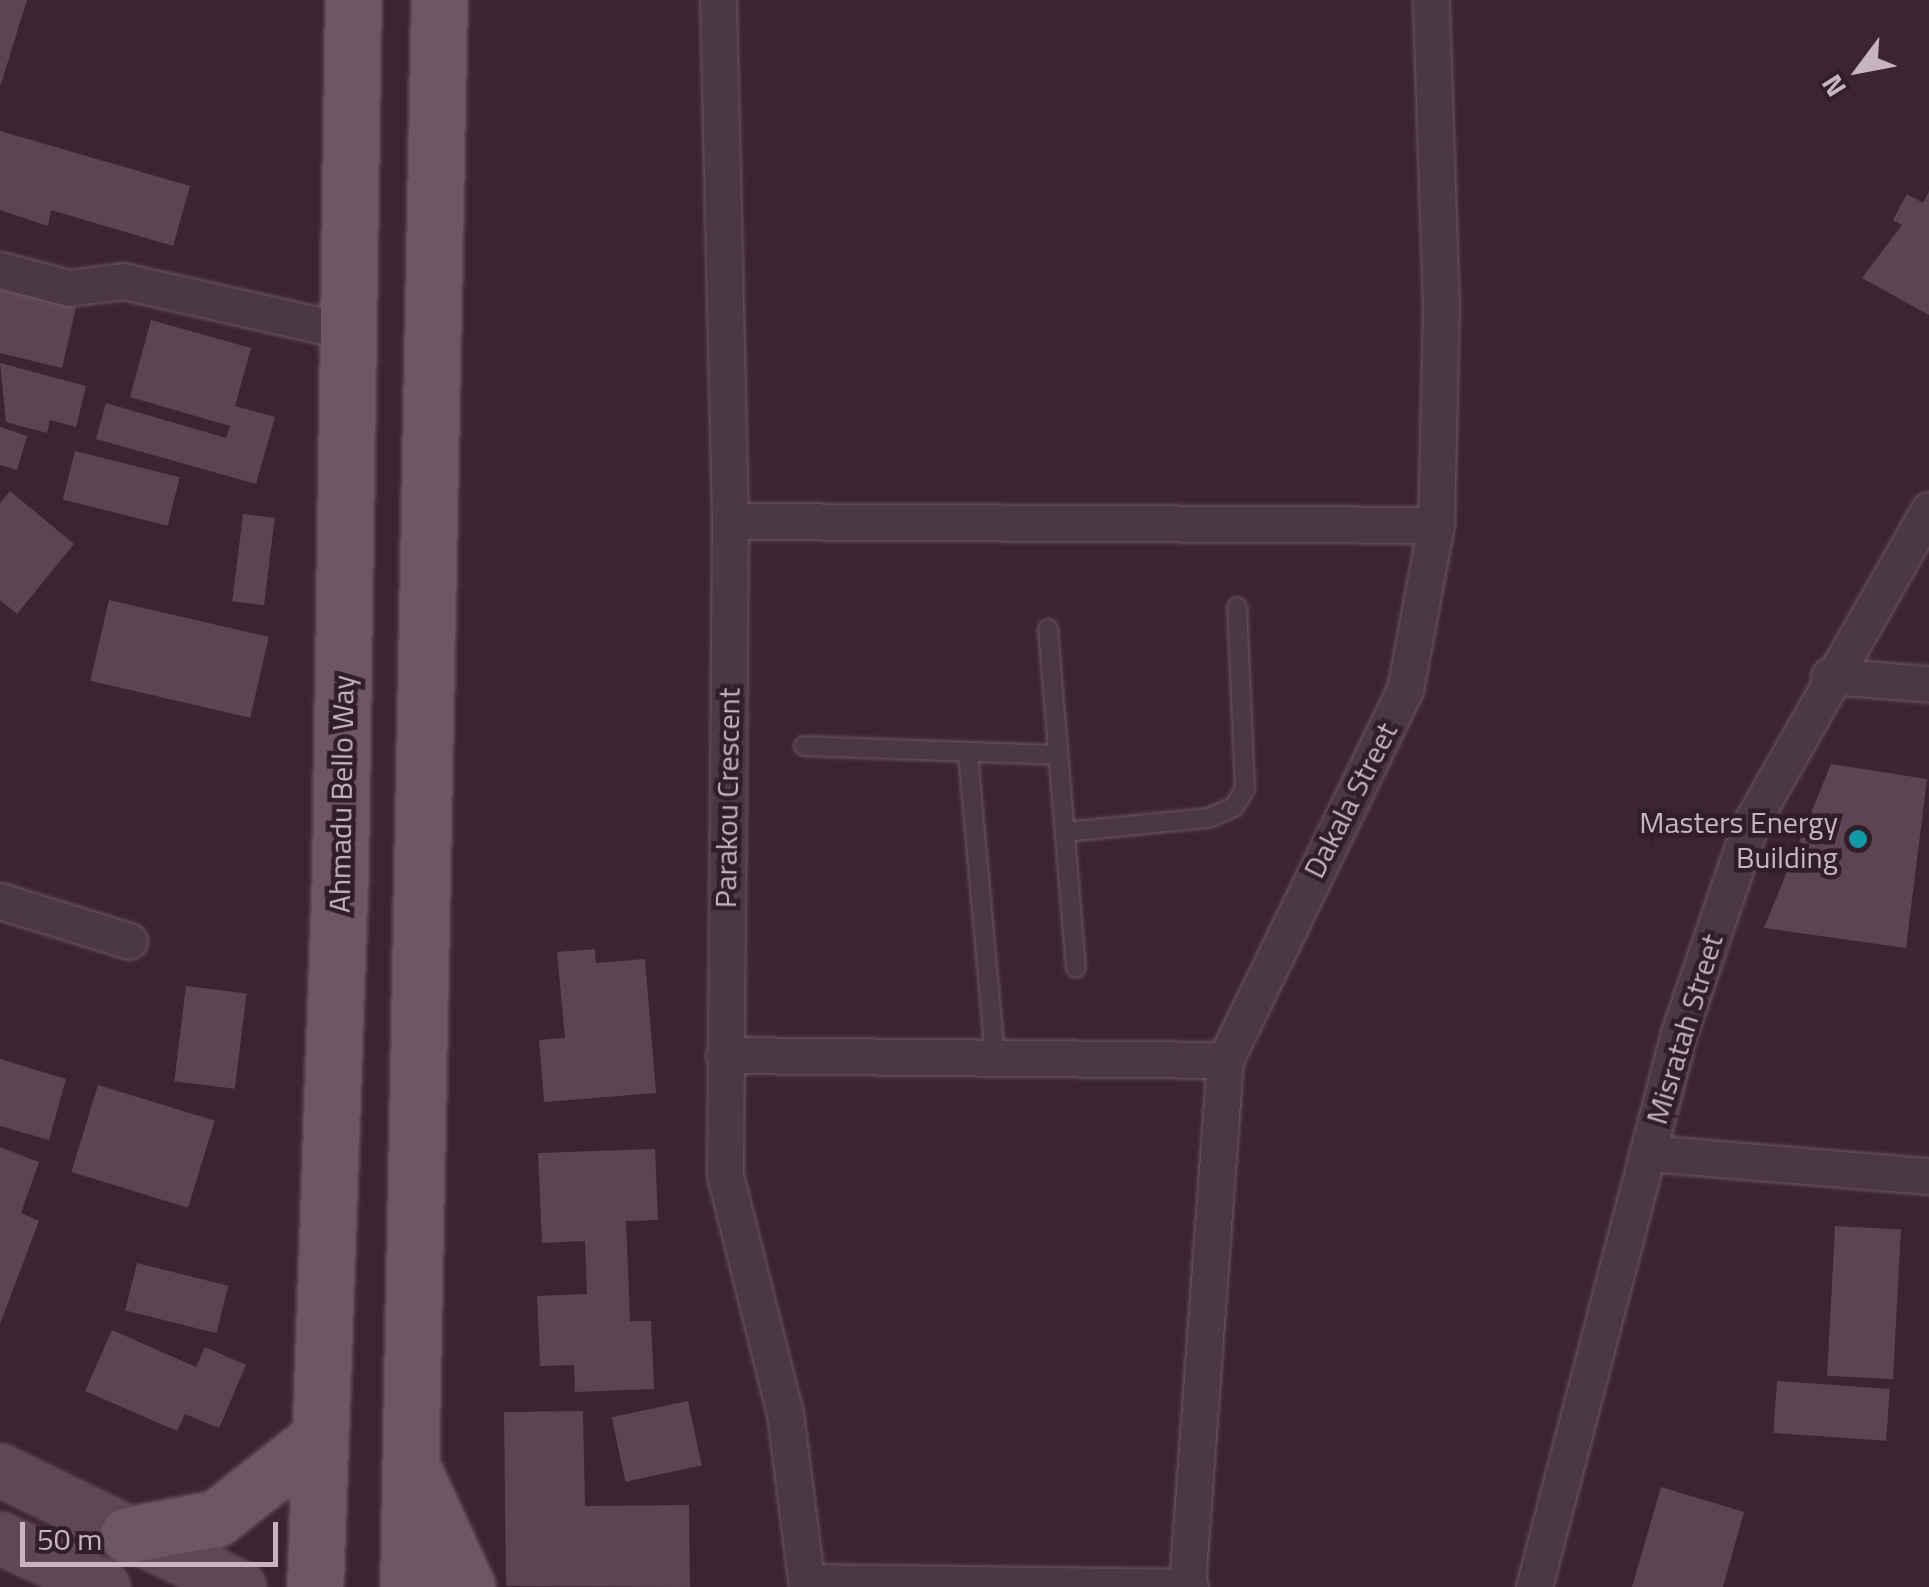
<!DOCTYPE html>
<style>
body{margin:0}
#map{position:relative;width:1929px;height:1587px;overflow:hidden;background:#3c2532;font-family:"Titillium Web",sans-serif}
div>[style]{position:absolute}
.building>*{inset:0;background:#5d4451;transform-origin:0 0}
.roads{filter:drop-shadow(0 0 2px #6a5761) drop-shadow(0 0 2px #6a5761)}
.service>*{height:18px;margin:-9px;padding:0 9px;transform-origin:9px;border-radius:9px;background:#4c3843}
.minor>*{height:35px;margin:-17.5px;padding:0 17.5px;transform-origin:17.5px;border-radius:17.5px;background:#4c3843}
.secondary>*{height:50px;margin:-25px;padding:0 25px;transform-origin:25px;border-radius:25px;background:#5f4753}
.primary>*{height:55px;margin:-27.5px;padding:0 27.5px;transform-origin:27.5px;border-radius:27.5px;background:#6c5762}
.dots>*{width:28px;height:28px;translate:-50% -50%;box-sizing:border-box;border:5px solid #311e28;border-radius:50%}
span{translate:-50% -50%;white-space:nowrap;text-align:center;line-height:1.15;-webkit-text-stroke:9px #311e28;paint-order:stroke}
.street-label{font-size:30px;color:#c7b4be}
.poi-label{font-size:30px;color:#c7b4be}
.right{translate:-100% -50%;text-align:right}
.north{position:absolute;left:1809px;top:20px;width:100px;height:100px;-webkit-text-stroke:8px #311e28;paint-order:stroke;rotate:238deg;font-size:28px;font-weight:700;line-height:40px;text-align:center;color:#c7b4be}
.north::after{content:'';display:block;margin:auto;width:35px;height:45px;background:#c7b4be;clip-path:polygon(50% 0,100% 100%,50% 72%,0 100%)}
.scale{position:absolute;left:20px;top:1522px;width:258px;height:45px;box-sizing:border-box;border:5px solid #c7b4be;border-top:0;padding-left:12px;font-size:30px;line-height:35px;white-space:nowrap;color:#c7b4be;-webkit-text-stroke:8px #311e28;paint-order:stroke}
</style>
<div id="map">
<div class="building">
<div style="clip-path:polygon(0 0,27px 0,1px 84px,0 84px)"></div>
<div style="clip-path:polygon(0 131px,190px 186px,173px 246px,51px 210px,48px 226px,0 210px)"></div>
<div style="clip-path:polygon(1929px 191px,1929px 315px,1862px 278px,1902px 225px,1893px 220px,1907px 194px,1923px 203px)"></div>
<div style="clip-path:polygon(0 289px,76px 307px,62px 368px,0 353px)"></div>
<div style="clip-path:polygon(151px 320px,251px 348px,235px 406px,275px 417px,256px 484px,96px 439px,106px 403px,226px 438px,230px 426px,130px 397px)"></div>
<div style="clip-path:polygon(0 363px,86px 386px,76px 427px,50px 420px,47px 433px,6px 422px)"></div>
<div style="clip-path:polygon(0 427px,27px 436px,17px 470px,0 465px)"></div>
<div style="left:75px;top:451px;width:108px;height:50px;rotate:14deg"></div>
<div style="clip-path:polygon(10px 491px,74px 544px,17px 614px,0 600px,0 503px)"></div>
<div style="left:243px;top:514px;width:32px;height:88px;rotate:7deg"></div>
<div style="left:109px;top:600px;width:164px;height:83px;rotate:13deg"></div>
<div style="clip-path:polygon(1831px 764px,1927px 779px,1906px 948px,1764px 928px)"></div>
<div style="clip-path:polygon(595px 949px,596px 963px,645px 959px,656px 1093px,544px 1102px,539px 1040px,565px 1038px,557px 952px)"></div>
<div style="left:186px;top:986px;width:61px;height:96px;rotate:7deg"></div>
<div style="clip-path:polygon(0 1059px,66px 1079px,49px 1140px,0 1126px)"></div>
<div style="left:98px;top:1085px;width:122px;height:91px;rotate:17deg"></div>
<div style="clip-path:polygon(0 1147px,39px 1162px,21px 1213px,39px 1221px,0 1324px)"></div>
<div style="clip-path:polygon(655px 1149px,658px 1220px,626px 1221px,630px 1321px,651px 1321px,654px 1389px,575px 1392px,574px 1365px,540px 1366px,537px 1296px,587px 1294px,585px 1241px,542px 1243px,538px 1153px)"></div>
<div style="left:1835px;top:1226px;width:66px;height:150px;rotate:3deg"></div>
<div style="left:137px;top:1263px;width:94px;height:49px;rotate:14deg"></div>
<div style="clip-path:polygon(112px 1330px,196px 1367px,205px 1347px,246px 1365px,219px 1428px,185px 1414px,177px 1431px,85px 1391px)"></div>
<div style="left:1777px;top:1381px;width:113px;height:52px;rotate:4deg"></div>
<div style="left:688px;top:1401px;width:66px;height:78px;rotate:78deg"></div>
<div style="clip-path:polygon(583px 1411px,585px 1506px,689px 1505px,690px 1587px,506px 1586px,504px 1412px)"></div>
<div style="clip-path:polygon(1661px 1487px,1744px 1512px,1723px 1587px,1632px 1587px)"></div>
</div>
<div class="roads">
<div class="service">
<div style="left:1048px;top:629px;width:340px;rotate:85.3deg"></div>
<div style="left:804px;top:746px;width:254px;rotate:2deg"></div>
<div style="left:968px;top:754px;width:304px;rotate:84.9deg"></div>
<div style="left:1065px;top:832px;width:145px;rotate:-5.6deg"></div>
<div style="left:1209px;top:818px;width:27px;rotate:-24deg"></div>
<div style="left:1234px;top:807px;width:21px;rotate:-59deg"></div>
<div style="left:1245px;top:789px;width:182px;rotate:-92.5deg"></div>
</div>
<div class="minor">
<div style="left:718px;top:0;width:521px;rotate:88.68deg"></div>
<div style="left:730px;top:521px;width:654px;rotate:90.44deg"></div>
<div style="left:725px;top:1175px;width:245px;rotate:75.9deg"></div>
<div style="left:785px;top:1413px;width:175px;rotate:82.8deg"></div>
<div style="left:0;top:270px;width:71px;rotate:14.6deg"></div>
<div style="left:69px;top:288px;width:54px;rotate:-7.4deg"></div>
<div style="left:123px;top:281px;width:232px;rotate:12.7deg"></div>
<div style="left:730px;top:521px;width:706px;rotate:0.32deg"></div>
<div style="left:1829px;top:676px;width:100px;rotate:4.6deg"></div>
<div style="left:0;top:901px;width:135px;rotate:17.2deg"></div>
<div style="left:724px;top:1055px;width:501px;rotate:0.57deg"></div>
<div style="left:1647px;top:1153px;width:283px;rotate:4.7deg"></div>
<div style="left:807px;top:1582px;width:383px;rotate:0.7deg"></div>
<div style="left:1187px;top:1586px;width:527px;rotate:-85.87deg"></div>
<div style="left:1225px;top:1060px;width:411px;rotate:-64.1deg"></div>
<div style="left:1405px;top:690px;width:168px;rotate:-79.4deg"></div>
<div style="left:1436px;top:525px;width:217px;rotate:-88.7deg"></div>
<div style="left:1441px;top:308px;width:308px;rotate:-91.9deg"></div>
<div style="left:1534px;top:1587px;width:573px;rotate:-75.33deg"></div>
<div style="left:1679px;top:1033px;width:222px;rotate:-71.1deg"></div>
<div style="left:1751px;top:823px;width:360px;rotate:-60.4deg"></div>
</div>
<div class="secondary">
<div style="left:0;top:1470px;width:267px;rotate:26deg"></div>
<div style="left:0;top:1538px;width:115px;rotate:25.2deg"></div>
</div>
<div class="primary">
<div style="left:416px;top:1476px;width:122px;rotate:65.3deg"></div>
<div style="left:128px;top:1535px;width:91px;rotate:-10.8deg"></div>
<div style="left:217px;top:1518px;width:131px;rotate:-38.2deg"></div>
<div style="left:315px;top:1587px;width:715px;rotate:-88deg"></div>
<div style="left:340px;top:872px;width:872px;rotate:-89.15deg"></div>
<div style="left:408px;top:1587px;width:1587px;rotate:-88.88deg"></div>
</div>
</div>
<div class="dots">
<div style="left:1858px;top:839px;background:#0f9aa8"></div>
</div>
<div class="street-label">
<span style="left:341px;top:794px;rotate:-89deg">Ahmadu Bello Way</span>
<span style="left:727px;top:798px;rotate:-89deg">Parakou Crescent</span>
<span style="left:1350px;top:800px;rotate:-63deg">Dakala Street</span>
<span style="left:1684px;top:1029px;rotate:-73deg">Misratah Street</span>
</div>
<div class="poi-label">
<span class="right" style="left:1838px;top:839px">Masters Energy<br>Building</span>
</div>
<div class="north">N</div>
<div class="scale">50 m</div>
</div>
